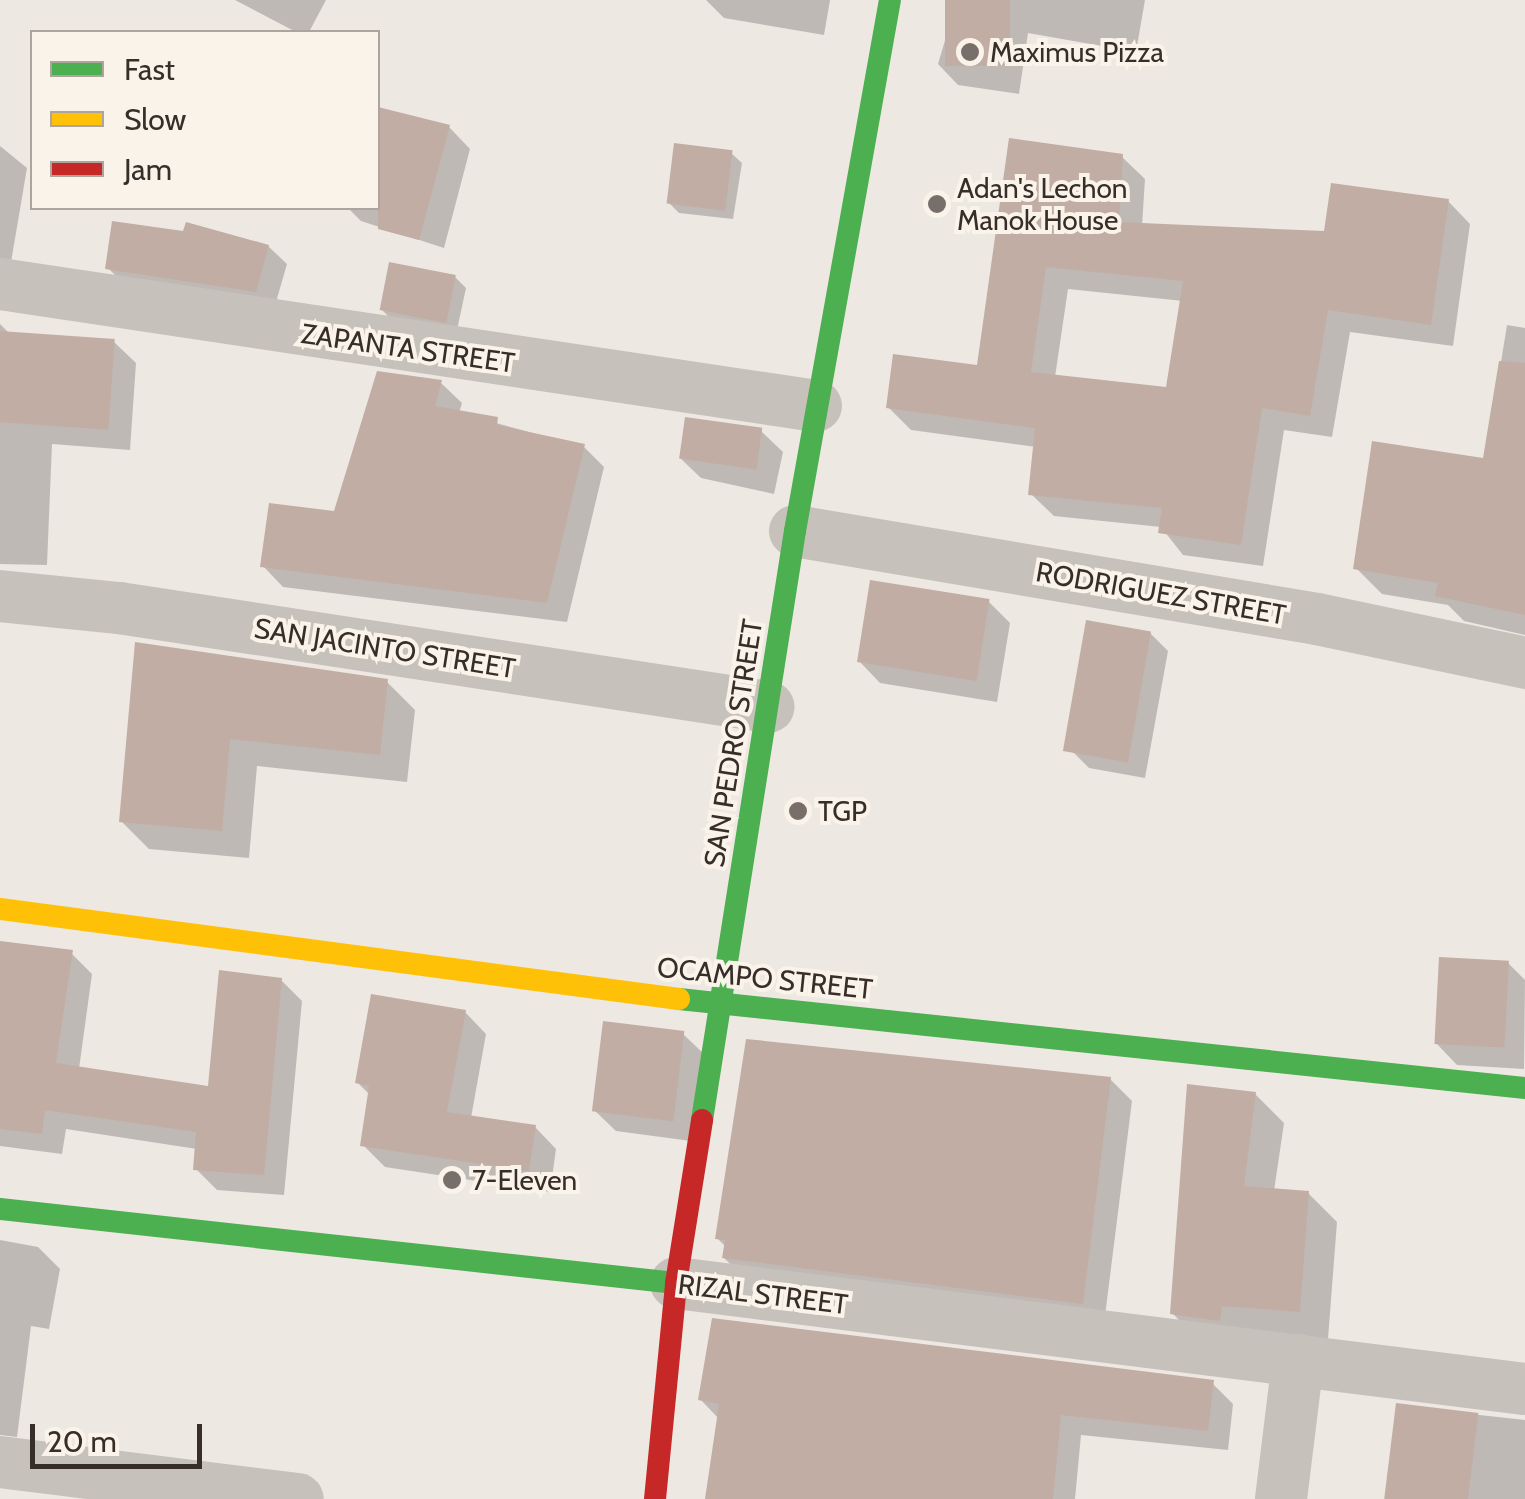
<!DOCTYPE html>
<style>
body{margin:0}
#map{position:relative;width:1525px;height:1499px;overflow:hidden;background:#eee8e2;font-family:Cabin,sans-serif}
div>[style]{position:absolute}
.shadow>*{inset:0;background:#0003}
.building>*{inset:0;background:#c1ada4;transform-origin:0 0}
.street>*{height:52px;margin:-26px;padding:0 26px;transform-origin:26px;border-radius:26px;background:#c7c1bb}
.fast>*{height:22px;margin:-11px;padding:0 11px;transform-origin:11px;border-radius:11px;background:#4caf50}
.slow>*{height:22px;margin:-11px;padding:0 11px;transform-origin:11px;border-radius:11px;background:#ffc107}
.jam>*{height:22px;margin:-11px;padding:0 11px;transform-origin:11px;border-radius:11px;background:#c62828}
.dots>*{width:28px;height:28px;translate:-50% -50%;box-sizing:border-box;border:5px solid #faf3ea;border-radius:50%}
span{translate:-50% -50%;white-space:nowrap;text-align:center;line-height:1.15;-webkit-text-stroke:8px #faf3ea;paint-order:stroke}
.poi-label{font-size:28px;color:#382e29}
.left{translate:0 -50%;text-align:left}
.street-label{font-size:28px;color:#382e29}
.legend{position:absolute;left:30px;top:30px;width:350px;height:180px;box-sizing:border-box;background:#faf3ea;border:2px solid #aca49d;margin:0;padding:12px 18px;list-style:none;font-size:30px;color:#382e29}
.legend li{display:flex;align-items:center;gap:20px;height:50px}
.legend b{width:50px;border:2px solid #aca49d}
.scale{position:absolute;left:30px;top:1424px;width:172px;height:45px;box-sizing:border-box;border:5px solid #382e29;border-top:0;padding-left:12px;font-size:30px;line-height:35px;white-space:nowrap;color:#382e29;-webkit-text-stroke:8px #faf3ea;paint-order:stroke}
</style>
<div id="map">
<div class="shadow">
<div style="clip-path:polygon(235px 0,326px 0,309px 32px,296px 32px)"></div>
<div style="clip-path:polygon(706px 0,830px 0,824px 35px,724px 18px)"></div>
<div style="clip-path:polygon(957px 0,1145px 0,1136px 52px,1028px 33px,1019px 94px,958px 85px,938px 64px)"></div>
<div style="clip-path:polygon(378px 109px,449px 127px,470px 149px,444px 248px,361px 221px,348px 208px,378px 208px)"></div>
<div style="clip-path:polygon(evenodd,1011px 141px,1122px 157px,1145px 179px,1142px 226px,1326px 234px,1448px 201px,1470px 224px,1453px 346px,1350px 332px,1332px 437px,1284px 430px,1263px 566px,1183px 555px,1161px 527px,1054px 516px,1031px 494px,1036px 447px,911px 430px,888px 407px,979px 368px,1011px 141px,1068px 289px,1183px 301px,1168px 390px,1055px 377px,1068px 289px)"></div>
<div style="clip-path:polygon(0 146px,27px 168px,8px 280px,0 290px)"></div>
<div style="clip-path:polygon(731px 153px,742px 163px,733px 219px,679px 213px,668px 202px)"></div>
<div style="clip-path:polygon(268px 246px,287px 264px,274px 309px,126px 286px,108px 268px)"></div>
<div style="clip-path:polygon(455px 277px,466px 288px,457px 330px,392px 320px,382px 310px)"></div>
<div style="clip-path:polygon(0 324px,10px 334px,114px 342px,136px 363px,130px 450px,52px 444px,47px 565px,0 564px)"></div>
<div style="clip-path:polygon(1507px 325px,1525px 328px,1525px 635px,1464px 621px,1448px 605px,1382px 594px,1356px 568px,1485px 461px)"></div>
<div style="clip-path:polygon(378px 373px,441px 383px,462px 403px,459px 413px,584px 447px,604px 467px,567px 622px,283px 587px,263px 566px,335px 514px)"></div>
<div style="clip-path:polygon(761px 431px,783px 452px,774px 494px,701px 478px,679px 457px)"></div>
<div style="clip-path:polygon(988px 601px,1010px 623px,997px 702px,880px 683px,859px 661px)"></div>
<div style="clip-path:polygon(1150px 633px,1168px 651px,1145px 778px,1089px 768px,1072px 751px)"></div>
<div style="clip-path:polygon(137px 645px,387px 682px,415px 710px,407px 782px,257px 766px,249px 858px,149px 849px,121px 821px)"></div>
<div style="clip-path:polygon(0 943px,71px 953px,92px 974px,79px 1069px,210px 1089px,281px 980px,302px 1001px,284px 1195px,217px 1190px,196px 1169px,197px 1149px,66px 1129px,62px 1154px,0 1146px)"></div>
<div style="clip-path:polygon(1508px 963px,1525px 980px,1524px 1069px,1457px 1065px,1436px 1043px)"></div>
<div style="clip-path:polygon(465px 1012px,486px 1034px,471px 1118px,535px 1127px,556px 1149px,550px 1192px,385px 1167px,363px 1145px,370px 1095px,358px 1083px)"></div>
<div style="clip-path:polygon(683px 1034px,705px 1055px,691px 1141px,616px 1131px,594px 1110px)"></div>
<div style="clip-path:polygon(1110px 1079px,1132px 1101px,1104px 1324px,746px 1279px,724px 1258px,726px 1247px,717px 1238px)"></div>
<div style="clip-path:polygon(1255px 1094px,1284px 1123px,1274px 1191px,1308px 1193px,1337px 1222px,1328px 1339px,1201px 1342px,1173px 1314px)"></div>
<div style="clip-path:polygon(0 1240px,38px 1247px,60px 1269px,49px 1329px,31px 1326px,17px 1437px,0 1435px)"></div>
<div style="clip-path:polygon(1212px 1383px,1233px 1404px,1228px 1450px,1081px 1435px,1075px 1499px,707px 1499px,719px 1419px,701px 1400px)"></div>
<div style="clip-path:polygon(1398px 1406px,1525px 1420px,1525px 1499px,1385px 1499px)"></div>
</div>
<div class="building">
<div style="left:945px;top:0;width:65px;height:66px"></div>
<div style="clip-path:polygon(378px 107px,450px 125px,419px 240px,378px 229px)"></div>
<div style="clip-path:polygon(evenodd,1009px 138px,1123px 154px,1119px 222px,1324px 231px,1331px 183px,1449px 199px,1431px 325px,1328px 310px,1310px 416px,1262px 408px,1241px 545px,1158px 533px,1162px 508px,1028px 495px,1035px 428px,886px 408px,893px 354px,977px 365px,1009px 138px,1046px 267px,1183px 281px,1166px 387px,1031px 372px,1046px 267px)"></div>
<div style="left:674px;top:143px;width:59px;height:61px;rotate:7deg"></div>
<div style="clip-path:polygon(112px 221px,183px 231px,186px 222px,269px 245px,256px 292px,105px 269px)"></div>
<div style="left:389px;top:262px;width:68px;height:49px;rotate:11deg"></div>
<div style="left:0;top:331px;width:115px;height:91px;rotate:4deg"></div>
<div style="clip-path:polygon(1499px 361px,1525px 363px,1525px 615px,1435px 596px,1438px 583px,1353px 569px,1372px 441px,1483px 458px)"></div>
<div style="clip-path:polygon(377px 371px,442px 380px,435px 406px,498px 417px,497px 425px,585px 444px,547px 603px,260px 567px,269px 503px,334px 511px)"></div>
<div style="left:685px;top:417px;width:78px;height:42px;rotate:8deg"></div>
<div style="left:870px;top:580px;width:121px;height:83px;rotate:9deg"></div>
<div style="left:1086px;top:620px;width:66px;height:133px;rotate:10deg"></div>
<div style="clip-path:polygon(135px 642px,388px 679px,380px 755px,230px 739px,222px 831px,119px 822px)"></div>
<div style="clip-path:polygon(0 941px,73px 950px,56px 1063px,208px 1086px,219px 970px,282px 978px,264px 1175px,193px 1170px,196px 1132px,45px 1110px,42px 1134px,0 1129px)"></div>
<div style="left:1439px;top:957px;width:70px;height:87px;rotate:3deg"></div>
<div style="clip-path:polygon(371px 994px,466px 1010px,447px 1112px,536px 1125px,529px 1171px,360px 1146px,369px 1086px,355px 1083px)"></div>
<div style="left:603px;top:1021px;width:82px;height:91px;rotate:7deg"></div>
<div style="clip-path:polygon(746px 1039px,1111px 1077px,1083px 1304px,722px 1258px,725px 1240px,715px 1239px)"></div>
<div style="clip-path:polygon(1187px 1084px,1256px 1092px,1244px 1186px,1309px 1191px,1300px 1312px,1222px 1306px,1220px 1321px,1170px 1314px)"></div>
<div style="clip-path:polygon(712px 1318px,1214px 1380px,1208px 1431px,1061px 1415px,1053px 1499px,705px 1499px,719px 1404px,698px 1400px)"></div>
<div style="left:1396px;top:1403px;width:83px;height:97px;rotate:7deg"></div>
</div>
<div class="street">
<div style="left:0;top:284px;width:825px;rotate:8.5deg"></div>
<div style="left:795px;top:531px;width:529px;rotate:9.57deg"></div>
<div style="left:1317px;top:619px;width:213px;rotate:11.9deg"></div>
<div style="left:0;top:596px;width:120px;rotate:5.8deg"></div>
<div style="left:119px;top:608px;width:657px;rotate:8.66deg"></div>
<div style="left:676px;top:1283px;width:856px;rotate:7.12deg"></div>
<div style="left:0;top:1462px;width:300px;rotate:7.1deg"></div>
<div style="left:1281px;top:1499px;width:140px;rotate:-83deg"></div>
</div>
<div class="fast">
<div style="left:679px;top:999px;width:851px;rotate:6.01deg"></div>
<div style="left:702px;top:1120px;width:596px;rotate:-81.03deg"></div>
<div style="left:795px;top:531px;width:539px;rotate:-79.86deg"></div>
<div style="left:0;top:1209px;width:680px;rotate:6.25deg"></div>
</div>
<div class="slow">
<div style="left:0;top:909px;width:685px;rotate:7.55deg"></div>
</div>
<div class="jam">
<div style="left:655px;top:1499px;width:217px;rotate:-84.4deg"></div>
<div style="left:676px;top:1283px;width:165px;rotate:-80.9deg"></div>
</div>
<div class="dots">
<div style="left:970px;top:52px;background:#786f6a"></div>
<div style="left:937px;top:204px;background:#786f6a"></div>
<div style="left:798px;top:811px;background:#786f6a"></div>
<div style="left:452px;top:1180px;background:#786f6a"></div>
</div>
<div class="poi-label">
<span class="left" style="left:990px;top:52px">Maximus Pizza</span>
<span class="left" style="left:957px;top:204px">Adan's Lechon<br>Manok House</span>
<span class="left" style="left:818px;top:811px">TGP</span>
<span class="left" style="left:472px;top:1180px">7-Eleven</span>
</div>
<div class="street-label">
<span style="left:408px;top:348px;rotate:8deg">ZAPANTA STREET</span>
<span style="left:1161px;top:593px;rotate:10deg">RODRIGUEZ STREET</span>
<span style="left:385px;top:648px;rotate:9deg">SAN JACINTO STREET</span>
<span style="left:733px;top:743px;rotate:-81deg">SAN PEDRO STREET</span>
<span style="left:765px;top:978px;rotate:6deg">OCAMPO STREET</span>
<span style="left:763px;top:1294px;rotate:7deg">RIZAL STREET</span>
</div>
<ul class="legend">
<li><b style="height:12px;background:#4caf50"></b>Fast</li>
<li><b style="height:12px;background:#ffc107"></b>Slow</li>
<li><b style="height:12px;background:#c62828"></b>Jam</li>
</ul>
<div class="scale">20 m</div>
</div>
